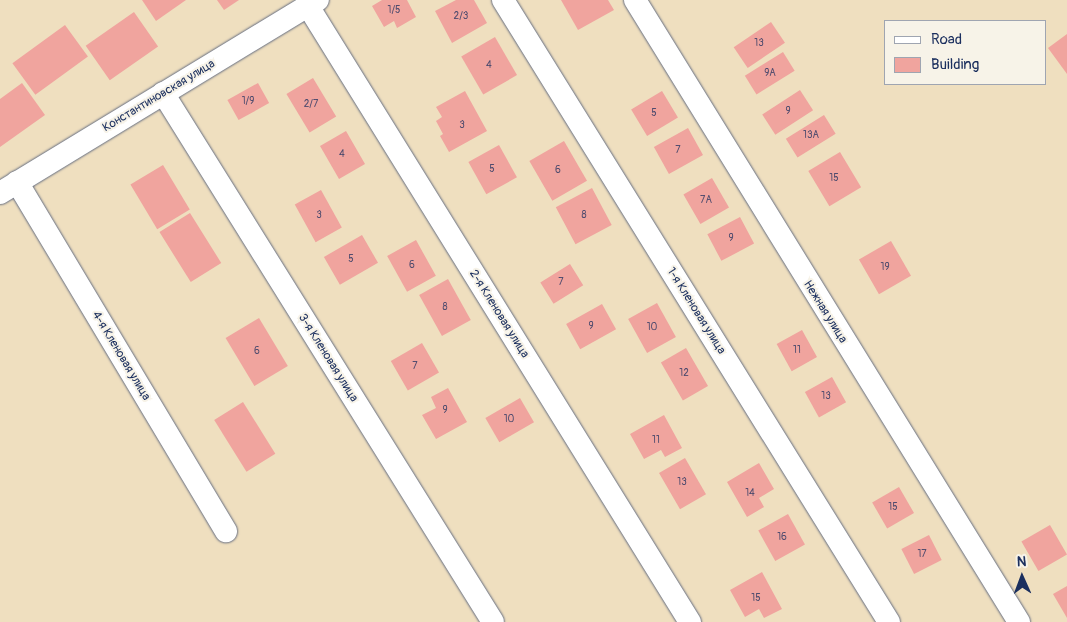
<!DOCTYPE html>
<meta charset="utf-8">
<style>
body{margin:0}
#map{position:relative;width:1067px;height:622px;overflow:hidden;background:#efdfbf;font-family:Pangolin,sans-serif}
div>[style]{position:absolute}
.building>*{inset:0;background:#f0a49e;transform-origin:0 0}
.roads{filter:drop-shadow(0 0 1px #656d80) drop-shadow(0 0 1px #656d80)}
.street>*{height:22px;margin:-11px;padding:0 11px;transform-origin:11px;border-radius:11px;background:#fff}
span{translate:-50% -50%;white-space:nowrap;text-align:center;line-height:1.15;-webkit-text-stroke:4px #f7f3e8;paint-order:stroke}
.number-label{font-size:10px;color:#504c6e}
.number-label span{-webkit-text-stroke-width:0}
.street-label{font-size:12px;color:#1b2f5e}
.legend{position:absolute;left:884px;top:20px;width:162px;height:65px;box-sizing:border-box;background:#f7f3e8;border:1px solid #9fa5b1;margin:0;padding:6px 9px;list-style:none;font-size:15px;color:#1b2f5e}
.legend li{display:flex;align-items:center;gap:10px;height:25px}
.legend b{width:25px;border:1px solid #9fa5b1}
.north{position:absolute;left:997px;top:552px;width:50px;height:50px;-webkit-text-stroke:4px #f7f3e8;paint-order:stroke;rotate:358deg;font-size:14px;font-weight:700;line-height:20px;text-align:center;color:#1b2f5e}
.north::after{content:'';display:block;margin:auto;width:18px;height:22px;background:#1b2f5e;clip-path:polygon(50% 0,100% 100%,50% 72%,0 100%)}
</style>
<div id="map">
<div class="building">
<div style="clip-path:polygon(142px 0,186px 0,156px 21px)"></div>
<div style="clip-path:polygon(217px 0,239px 0,224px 10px)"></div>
<div style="clip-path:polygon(382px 0,407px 0,416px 17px,397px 28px,394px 21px,384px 27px,372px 6px)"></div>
<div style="clip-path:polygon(456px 0,474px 0,487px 23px,452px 43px,435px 11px)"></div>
<div style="clip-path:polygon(561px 0,608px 0,614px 10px,578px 30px)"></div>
<div style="left:134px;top:12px;width:42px;height:59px;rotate:55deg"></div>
<div style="left:771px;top:22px;width:25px;height:45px;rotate:56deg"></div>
<div style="left:65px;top:25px;width:39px;height:65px;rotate:54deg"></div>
<div style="clip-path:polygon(1067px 34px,1067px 74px,1048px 48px)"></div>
<div style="left:495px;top:37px;width:44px;height:39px;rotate:60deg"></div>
<div style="left:783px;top:52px;width:22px;height:45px;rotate:58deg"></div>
<div style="left:313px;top:78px;width:45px;height:31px;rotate:59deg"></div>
<div style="clip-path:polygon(22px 83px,45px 115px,0 147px,0 99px)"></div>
<div style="left:258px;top:83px;width:23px;height:35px;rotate:61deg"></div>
<div style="left:800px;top:90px;width:24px;height:45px;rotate:57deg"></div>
<div style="clip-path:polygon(465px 91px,487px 131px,449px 152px,440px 136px,443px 134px,436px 121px,442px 117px,436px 107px)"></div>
<div style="left:662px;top:91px;width:31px;height:36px;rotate:59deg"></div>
<div style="left:824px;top:115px;width:22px;height:45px;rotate:58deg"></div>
<div style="left:688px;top:128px;width:31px;height:39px;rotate:61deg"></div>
<div style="left:346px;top:131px;width:38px;height:30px;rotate:60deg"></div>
<div style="left:564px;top:141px;width:46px;height:40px;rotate:60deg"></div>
<div style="left:499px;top:145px;width:37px;height:35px;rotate:61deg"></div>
<div style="left:840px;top:152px;width:41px;height:37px;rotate:59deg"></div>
<div style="left:163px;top:165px;width:52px;height:38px;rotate:59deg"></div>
<div style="left:712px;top:178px;width:34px;height:33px;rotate:60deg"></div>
<div style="left:592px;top:188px;width:42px;height:41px;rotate:62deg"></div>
<div style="left:321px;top:190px;width:43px;height:30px;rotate:61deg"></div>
<div style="left:190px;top:213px;width:59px;height:36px;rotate:58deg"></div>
<div style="left:740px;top:217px;width:30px;height:37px;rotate:62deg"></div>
<div style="left:362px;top:235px;width:32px;height:44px;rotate:60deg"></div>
<div style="left:416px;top:240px;width:41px;height:33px;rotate:61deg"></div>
<div style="left:891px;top:241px;width:40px;height:37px;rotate:60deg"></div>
<div style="left:570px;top:264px;width:25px;height:35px;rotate:58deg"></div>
<div style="left:448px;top:279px;width:47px;height:33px;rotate:61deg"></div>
<div style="left:657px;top:303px;width:39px;height:33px;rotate:61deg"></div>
<div style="left:602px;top:304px;width:29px;height:41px;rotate:61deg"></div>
<div style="left:259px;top:318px;width:56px;height:39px;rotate:59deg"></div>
<div style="left:802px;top:330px;width:31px;height:29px;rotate:61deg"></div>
<div style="left:422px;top:343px;width:34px;height:36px;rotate:60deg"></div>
<div style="left:686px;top:348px;width:44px;height:29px;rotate:60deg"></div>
<div style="left:832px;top:377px;width:29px;height:31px;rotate:61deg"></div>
<div style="clip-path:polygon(448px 388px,467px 422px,436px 439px,422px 415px,436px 408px,431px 397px)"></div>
<div style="left:520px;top:398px;width:28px;height:40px;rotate:60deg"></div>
<div style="left:243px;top:402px;width:61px;height:34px;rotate:58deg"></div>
<div style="clip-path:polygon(664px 415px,682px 448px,665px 457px,661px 450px,644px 459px,630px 434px)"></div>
<div style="left:685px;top:458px;width:42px;height:30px;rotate:60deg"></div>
<div style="clip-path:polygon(759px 463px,774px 489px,759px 498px,764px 507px,747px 517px,727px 482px)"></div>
<div style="left:899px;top:487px;width:30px;height:31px;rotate:60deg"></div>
<div style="left:788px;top:514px;width:35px;height:34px;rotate:61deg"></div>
<div style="left:1050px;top:525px;width:34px;height:33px;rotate:60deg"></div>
<div style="left:929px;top:535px;width:28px;height:31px;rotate:63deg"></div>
<div style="clip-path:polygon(762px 572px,782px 609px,764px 618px,759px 609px,745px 617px,730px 590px)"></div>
<div style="clip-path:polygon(1067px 586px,1067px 618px,1053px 594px)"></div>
</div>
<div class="roads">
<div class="street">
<div style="left:503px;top:0;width:732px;rotate:58.18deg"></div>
<div style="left:635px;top:0;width:731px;rotate:58.31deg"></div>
<div style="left:308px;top:6px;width:725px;rotate:58.2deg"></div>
<div style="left:163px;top:93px;width:623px;rotate:58.04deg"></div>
<div style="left:17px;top:182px;width:407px;rotate:59.1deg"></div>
<div style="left:0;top:193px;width:372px;rotate:-31.3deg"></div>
</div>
</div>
<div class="number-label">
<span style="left:394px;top:11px">1/5</span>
<span style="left:461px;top:17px">2/3</span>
<span style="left:759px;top:44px">13</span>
<span style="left:489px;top:66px">4</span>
<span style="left:770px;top:74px">9А</span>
<span style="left:248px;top:102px">1/9</span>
<span style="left:311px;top:105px">2/7</span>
<span style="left:788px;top:112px">9</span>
<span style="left:654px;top:114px">5</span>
<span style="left:462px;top:126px">3</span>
<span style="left:811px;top:136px">13А</span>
<span style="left:678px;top:151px">7</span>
<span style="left:342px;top:155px">4</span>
<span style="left:492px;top:170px">5</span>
<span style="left:558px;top:171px">6</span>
<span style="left:834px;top:179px">15</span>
<span style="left:706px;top:201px">7А</span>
<span style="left:319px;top:216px">3</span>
<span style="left:584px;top:216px">8</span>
<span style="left:731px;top:239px">9</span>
<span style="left:351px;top:260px">5</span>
<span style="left:412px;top:266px">6</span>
<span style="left:885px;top:268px">19</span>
<span style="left:561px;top:283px">7</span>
<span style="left:445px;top:308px">8</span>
<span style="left:591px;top:327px">9</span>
<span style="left:652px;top:328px">10</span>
<span style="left:797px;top:351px">11</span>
<span style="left:257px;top:352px">6</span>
<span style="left:415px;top:367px">7</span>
<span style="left:684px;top:374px">12</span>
<span style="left:826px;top:397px">13</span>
<span style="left:445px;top:411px">9</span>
<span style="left:509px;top:420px">10</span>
<span style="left:656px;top:441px">11</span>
<span style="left:682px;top:483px">13</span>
<span style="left:750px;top:494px">14</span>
<span style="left:893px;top:508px">15</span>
<span style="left:782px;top:538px">16</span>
<span style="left:922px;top:555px">17</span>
<span style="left:756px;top:599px">15</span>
</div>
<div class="street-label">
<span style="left:159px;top:96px;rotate:-31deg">Константиновская улица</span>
<span style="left:696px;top:311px;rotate:58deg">1-я Кленовая улица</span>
<span style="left:825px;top:312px;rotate:58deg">Нежная улица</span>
<span style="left:499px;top:314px;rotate:58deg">2-я Кленовая улица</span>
<span style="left:121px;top:356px;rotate:59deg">4-я Кленовая улица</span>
<span style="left:328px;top:358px;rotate:58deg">3-я Кленовая улица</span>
</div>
<ul class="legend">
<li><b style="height:6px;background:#fff"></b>Road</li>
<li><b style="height:14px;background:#f0a49e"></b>Building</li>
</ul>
<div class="north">N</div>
</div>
